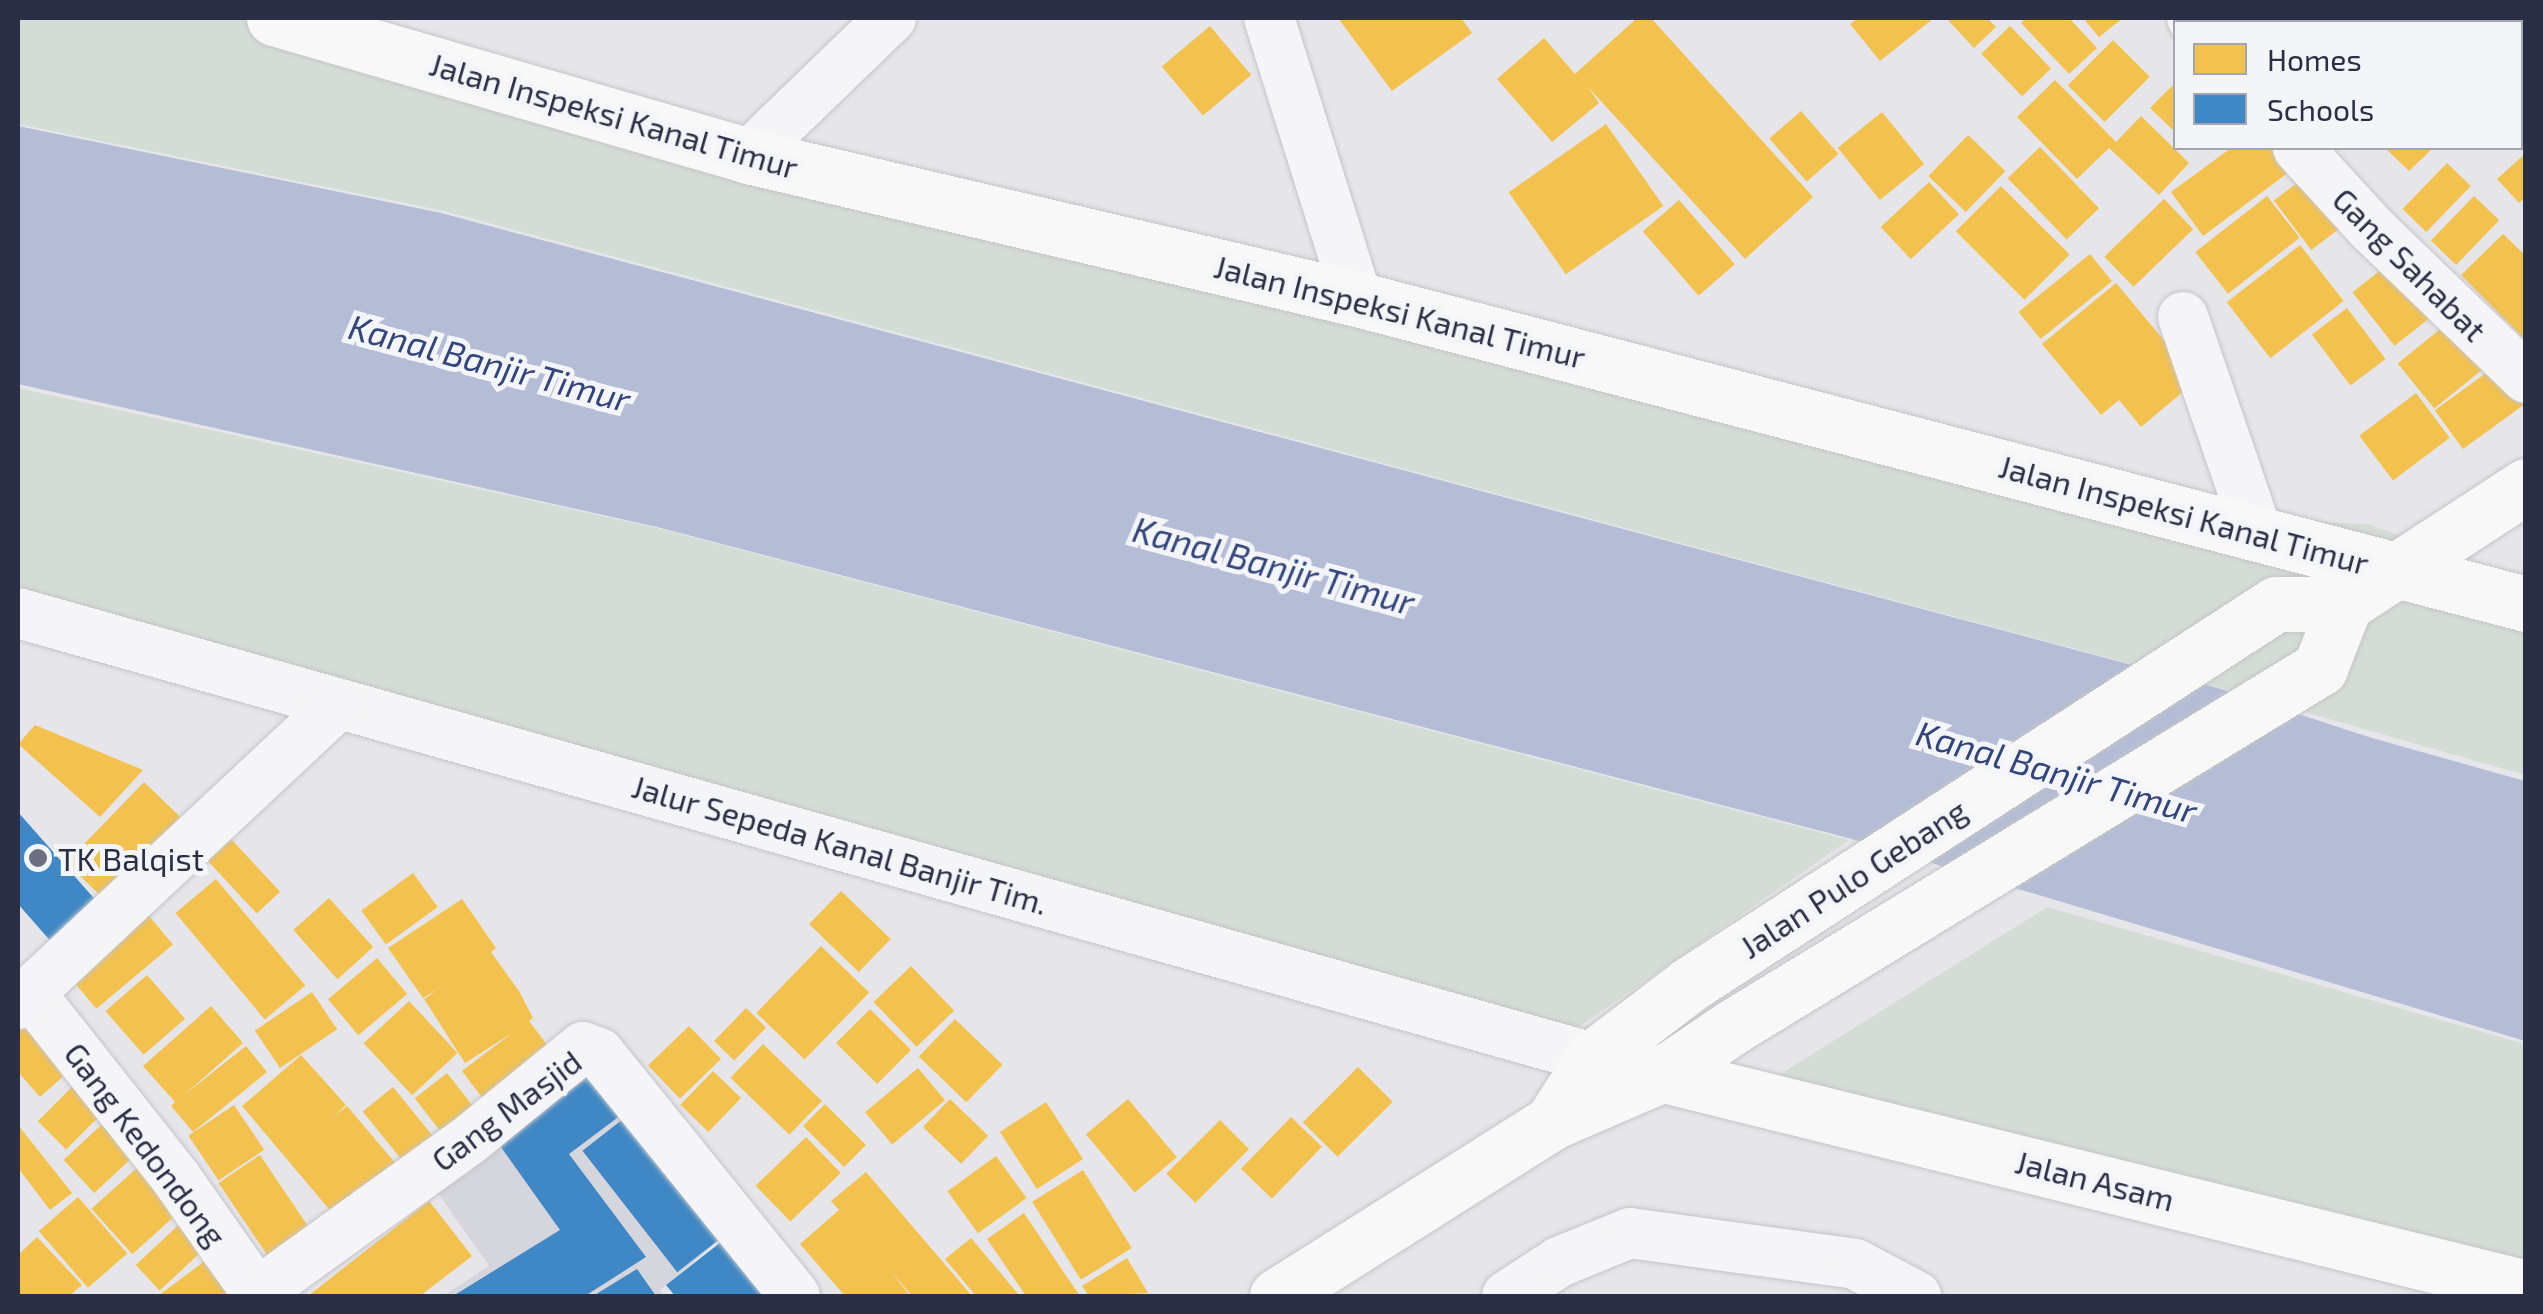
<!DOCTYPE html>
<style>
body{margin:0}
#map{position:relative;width:2543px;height:1314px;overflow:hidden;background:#e6e6ea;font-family:"Exo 2",sans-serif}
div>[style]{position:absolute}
.built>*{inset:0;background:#d4d5dd}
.green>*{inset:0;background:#d4ddd5}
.water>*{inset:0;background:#b4bdd5}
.homes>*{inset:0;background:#f2c14e;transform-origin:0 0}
.schools>*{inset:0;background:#3f88c5;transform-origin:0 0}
.roads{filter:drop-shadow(0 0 2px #c4c4c8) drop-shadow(0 0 2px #c4c4c8)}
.street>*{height:50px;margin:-25px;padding:0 25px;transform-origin:25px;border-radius:25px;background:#f5f5f7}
.secondary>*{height:55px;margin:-27.5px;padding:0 27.5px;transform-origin:27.5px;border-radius:27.5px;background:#f8f8f8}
.dots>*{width:28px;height:28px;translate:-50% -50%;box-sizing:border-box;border:5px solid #f4f5f9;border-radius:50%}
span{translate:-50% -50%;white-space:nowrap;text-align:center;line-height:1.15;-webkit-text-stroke:10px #f4f5f9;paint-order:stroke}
.street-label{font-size:32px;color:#2a2f45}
.poi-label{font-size:32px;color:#2a2f45}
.left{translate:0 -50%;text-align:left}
.water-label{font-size:35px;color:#33457a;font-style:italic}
.frame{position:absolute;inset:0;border:20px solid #2a2f45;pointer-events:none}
.legend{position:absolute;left:2173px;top:20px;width:350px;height:130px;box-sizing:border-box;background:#f4f5f9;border:2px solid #a3a6b1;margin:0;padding:12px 18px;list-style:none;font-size:30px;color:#2a2f45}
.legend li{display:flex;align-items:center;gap:20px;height:50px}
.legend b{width:50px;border:2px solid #a3a6b1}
</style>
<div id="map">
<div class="built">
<div style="clip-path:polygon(600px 1061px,735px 1227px,660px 1290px,664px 1296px,443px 1296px,489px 1266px,436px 1190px)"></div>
</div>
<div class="green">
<div style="clip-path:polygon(18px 18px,276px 18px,2227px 518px,2368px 524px,2525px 581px,2525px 775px,2217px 687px,444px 211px,18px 124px)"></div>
<div style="clip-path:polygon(18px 388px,653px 527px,1849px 840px,1573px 1031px,18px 613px)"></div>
<div style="clip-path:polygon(2047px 907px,2525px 1044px,2525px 1288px,1771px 1080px)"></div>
</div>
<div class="water">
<div style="clip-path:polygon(18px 126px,441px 213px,2218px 688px,2372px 738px,2525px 781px,2525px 1041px,1852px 839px,657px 527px,18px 384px)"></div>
</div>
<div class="homes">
<div style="clip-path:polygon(1338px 18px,1461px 18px,1472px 33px,1392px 91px)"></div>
<div style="clip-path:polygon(1637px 18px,1651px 18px,1813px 197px,1745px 259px,1588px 87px,1599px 103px,1552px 142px,1497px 79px,1544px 38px,1575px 74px)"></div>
<div style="clip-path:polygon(1858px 18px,1934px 18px,1880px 61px,1850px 24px)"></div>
<div style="clip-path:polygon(1946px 18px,1987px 18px,1996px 27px,1974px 48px)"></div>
<div style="clip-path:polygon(2026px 18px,2069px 18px,2097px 48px,2069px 74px,2021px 23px)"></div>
<div style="clip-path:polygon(2083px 18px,2123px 18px,2099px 37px)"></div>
<div style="left:2272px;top:18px;width:63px;height:6px"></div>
<div style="clip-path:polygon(2358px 18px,2430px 18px,2424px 22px,2363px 22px)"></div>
<div style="left:1210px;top:26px;width:64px;height:63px;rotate:50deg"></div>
<div style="left:2010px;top:26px;width:59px;height:40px;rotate:46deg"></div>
<div style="left:2113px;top:40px;width:52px;height:64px;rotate:45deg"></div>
<div style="clip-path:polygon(2055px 80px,2116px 142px,2141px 116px,2189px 163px,2159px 195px,2109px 148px,2077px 179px,2017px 117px)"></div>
<div style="clip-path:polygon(2176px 82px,2176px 133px,2150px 108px)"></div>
<div style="left:1801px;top:111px;width:57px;height:42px;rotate:49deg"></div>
<div style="left:1882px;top:112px;width:67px;height:57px;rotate:51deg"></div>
<div style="left:1606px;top:124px;width:100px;height:119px;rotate:55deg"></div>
<div style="left:1968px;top:135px;width:52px;height:57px;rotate:44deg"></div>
<div style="left:2040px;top:147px;width:85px;height:45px;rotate:46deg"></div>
<div style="clip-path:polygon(2231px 148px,2290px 148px,2301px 163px,2203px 236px,2171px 192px)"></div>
<div style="clip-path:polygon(2385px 148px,2433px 148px,2409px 171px)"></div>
<div style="clip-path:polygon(2526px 153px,2526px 197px,2519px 203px,2497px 179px)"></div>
<div style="left:2447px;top:163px;width:33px;height:64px;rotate:44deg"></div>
<div style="left:2313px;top:171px;width:62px;height:49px;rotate:53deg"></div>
<div style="left:1929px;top:182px;width:44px;height:66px;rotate:47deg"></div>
<div style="left:2001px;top:186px;width:97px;height:64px;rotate:45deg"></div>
<div style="left:2267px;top:196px;width:53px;height:91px;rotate:52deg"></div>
<div style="left:2474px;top:196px;width:35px;height:62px;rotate:44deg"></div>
<div style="left:2164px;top:199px;width:42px;height:83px;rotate:46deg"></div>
<div style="left:1679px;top:200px;width:85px;height:48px;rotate:49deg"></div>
<div style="clip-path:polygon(2503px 234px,2526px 256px,2523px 338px,2461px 275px)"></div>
<div style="left:2300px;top:245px;width:71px;height:93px;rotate:52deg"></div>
<div style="left:2090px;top:254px;width:35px;height:92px;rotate:51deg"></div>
<div style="left:2395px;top:259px;width:68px;height:54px;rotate:52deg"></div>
<div style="clip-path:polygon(2116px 283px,2197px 380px,2141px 427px,2119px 400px,2101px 415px,2042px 344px)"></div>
<div style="left:2347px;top:308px;width:64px;height:44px;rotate:53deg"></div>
<div style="left:2449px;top:322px;width:58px;height:66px;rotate:51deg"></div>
<div style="left:2497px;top:365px;width:48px;height:77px;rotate:54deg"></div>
<div style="left:2416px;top:393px;width:56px;height:71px;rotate:53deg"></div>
<div style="clip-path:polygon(35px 725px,143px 770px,100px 817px,18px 744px)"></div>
<div style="left:144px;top:782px;width:57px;height:112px;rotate:44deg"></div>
<div style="left:231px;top:839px;width:72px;height:32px;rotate:47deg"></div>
<div style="left:413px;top:873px;width:42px;height:64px;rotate:54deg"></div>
<div style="left:216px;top:879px;width:139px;height:53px;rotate:50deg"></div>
<div style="left:841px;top:891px;width:69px;height:46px;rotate:44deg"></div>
<div style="left:329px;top:898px;width:66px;height:48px;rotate:48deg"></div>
<div style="clip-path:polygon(462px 899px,496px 948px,491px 952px,519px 991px,533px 1018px,529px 1021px,560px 1062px,493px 1112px,462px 1071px,512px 1033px,465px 1063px,424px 999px,439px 988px,423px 998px,388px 948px)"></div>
<div style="left:144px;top:910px;width:45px;height:100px;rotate:50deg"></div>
<div style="left:821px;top:946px;width:67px;height:93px;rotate:44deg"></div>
<div style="left:377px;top:958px;width:47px;height:64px;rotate:50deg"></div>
<div style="left:911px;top:966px;width:62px;height:52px;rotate:46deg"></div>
<div style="left:147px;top:975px;width:58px;height:55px;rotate:49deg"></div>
<div style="left:312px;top:992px;width:45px;height:69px;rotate:56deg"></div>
<div style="left:409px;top:1001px;width:71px;height:62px;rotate:47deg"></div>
<div style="clip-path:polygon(211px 1006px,243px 1043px,184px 1095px,246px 1046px,267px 1072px,193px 1132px,171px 1106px,175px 1102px,143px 1066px)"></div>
<div style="left:746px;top:1008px;width:28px;height:46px;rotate:44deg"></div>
<div style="left:870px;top:1009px;width:58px;height:48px;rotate:45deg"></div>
<div style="left:955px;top:1019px;width:66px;height:52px;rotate:44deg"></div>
<div style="clip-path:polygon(23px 1023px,67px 1073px,40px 1097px,18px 1072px,18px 1028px)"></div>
<div style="left:689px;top:1026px;width:46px;height:57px;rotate:46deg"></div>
<div style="left:763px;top:1044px;width:82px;height:47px;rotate:44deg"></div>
<div style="clip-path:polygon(301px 1055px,346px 1105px,332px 1118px,347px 1106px,408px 1178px,345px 1228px,242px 1106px)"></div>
<div style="left:1358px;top:1067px;width:49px;height:78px;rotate:45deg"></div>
<div style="left:918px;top:1068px;width:42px;height:69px;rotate:50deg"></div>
<div style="left:713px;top:1071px;width:39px;height:47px;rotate:44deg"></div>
<div style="left:447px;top:1073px;width:62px;height:41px;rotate:52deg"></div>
<div style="left:83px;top:1076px;width:40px;height:64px;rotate:45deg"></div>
<div style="left:393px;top:1087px;width:78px;height:39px;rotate:51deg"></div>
<div style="left:950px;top:1099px;width:53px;height:39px;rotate:44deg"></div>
<div style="left:1128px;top:1099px;width:76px;height:55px;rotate:50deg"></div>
<div style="left:1046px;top:1102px;width:68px;height:55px;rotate:57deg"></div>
<div style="left:825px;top:1104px;width:58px;height:31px;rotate:45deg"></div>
<div style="left:234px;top:1105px;width:54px;height:55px;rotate:56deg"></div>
<div style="left:114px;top:1113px;width:45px;height:69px;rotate:47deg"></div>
<div style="left:1291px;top:1117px;width:43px;height:72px;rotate:44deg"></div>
<div style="left:1220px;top:1120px;width:41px;height:76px;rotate:45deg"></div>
<div style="clip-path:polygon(18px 1125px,72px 1193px,50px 1210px,18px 1168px)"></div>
<div style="left:806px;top:1137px;width:50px;height:70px;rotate:46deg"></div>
<div style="left:260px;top:1155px;width:108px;height:50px;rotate:56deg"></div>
<div style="left:996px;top:1156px;width:52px;height:60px;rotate:54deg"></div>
<div style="left:148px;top:1158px;width:61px;height:76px;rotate:48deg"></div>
<div style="left:1083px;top:1170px;width:92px;height:60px;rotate:58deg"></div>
<div style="clip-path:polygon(866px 1172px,972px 1296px,912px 1296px,890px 1270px,910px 1296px,845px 1296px,800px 1244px,839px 1210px,831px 1201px)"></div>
<div style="left:78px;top:1197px;width:75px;height:52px;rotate:49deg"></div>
<div style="clip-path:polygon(429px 1201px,472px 1256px,420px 1296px,308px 1296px)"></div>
<div style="clip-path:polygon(1024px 1213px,1044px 1243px,1080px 1296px,1026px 1296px,987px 1239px)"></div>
<div style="left:184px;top:1220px;width:35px;height:66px;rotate:47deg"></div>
<div style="clip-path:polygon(37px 1237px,82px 1285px,69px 1296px,18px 1296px,18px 1255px)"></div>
<div style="clip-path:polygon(971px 1238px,1020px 1296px,976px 1296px,945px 1259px)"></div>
<div style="clip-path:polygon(218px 1251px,253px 1296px,158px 1296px)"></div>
<div style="clip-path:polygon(1127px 1258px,1148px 1293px,1089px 1296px,1082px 1286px)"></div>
</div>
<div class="schools">
<div style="clip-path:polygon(18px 812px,99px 904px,54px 945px,18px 904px)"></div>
<div style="clip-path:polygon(599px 1069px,629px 1109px,569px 1154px,646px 1257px,585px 1296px,453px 1296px,560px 1230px,498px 1143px)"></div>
<div style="left:636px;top:1109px;width:154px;height:68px;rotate:52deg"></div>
<div style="clip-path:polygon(725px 1239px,764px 1296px,675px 1296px,666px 1285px)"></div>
<div style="clip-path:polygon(637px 1269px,656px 1296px,593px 1296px)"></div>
</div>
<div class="roads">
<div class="street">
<div style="left:1269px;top:18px;width:294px;rotate:72.6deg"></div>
<div style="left:2192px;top:18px;width:5px;rotate:53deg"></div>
<div style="left:2298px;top:148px;width:111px;rotate:47.6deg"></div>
<div style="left:2373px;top:230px;width:213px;rotate:44deg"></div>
<div style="left:748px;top:156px;width:199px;rotate:-44deg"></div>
<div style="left:2183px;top:317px;width:227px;rotate:71deg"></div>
<div style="left:18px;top:613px;width:1637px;rotate:15.78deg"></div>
<div style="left:30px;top:993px;width:236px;rotate:51.7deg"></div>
<div style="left:176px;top:1178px;width:144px;rotate:54.9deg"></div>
<div style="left:18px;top:1004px;width:439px;rotate:-43.1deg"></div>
<div style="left:257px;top:1293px;width:261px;rotate:-35.8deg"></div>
<div style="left:469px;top:1140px;width:147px;rotate:-39.2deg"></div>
<div style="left:583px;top:1047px;width:17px;rotate:21deg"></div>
<div style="left:599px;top:1053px;width:312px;rotate:51.1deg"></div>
<div style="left:1507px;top:1296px;width:62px;rotate:-33.2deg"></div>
<div style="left:1559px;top:1262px;width:77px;rotate:-22.2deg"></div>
<div style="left:1630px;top:1233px;width:227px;rotate:7.8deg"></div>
<div style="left:1855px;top:1264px;width:69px;rotate:27.7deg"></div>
</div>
<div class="secondary">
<div style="left:274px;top:18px;width:494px;rotate:16.2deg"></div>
<div style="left:748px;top:156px;width:626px;rotate:13.21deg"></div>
<div style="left:1357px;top:299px;width:1208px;rotate:14.62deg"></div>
<div style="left:1640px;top:1069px;width:913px;rotate:13.88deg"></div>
<div style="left:1552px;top:1122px;width:76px;rotate:-57.4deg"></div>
<div style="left:1593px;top:1058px;width:122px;rotate:-37.3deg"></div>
<div style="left:1690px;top:984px;width:698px;rotate:-32.96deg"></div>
<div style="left:2276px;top:604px;width:69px"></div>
<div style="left:2345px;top:604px;width:216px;rotate:-33.1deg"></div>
<div style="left:1277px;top:1296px;width:325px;rotate:-32.3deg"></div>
<div style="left:1552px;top:1122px;width:121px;rotate:-23.4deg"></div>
<div style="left:1663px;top:1074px;width:86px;rotate:-34.1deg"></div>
<div style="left:1734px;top:1026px;width:687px;rotate:-31.42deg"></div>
<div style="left:2320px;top:668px;width:69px;rotate:-68.7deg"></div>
</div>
</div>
<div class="dots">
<div style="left:38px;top:858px;background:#6c6f7f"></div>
</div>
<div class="street-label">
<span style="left:614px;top:115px;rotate:16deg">Jalan Inspeksi Kanal Timur</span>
<span style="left:2410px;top:264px;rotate:45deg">Gang Sahabat</span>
<span style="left:1400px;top:311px;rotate:14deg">Jalan Inspeksi Kanal Timur</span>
<span style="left:2184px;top:514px;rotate:15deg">Jalan Inspeksi Kanal Timur</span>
<span style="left:840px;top:844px;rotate:16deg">Jalur Sepeda Kanal Banjir Tim.</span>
<span style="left:1853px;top:878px;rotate:-33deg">Jalan Pulo Gebang</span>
<span style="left:506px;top:1110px;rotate:-37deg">Gang Masjid</span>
<span style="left:146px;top:1144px;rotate:53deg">Gang Kedondong</span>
<span style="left:2095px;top:1180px;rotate:14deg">Jalan Asam</span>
</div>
<div class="poi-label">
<span class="left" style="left:58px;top:858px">TK Balqist</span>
</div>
<div class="water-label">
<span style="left:490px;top:362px;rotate:15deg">Kanal Banjir Timur</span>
<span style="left:1274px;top:565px;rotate:15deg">Kanal Banjir Timur</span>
<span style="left:2057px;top:771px;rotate:16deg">Kanal Banjir Timur</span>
</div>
<div class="frame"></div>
<ul class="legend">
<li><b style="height:28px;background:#f2c14e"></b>Homes</li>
<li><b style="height:28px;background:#3f88c5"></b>Schools</li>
</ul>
</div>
